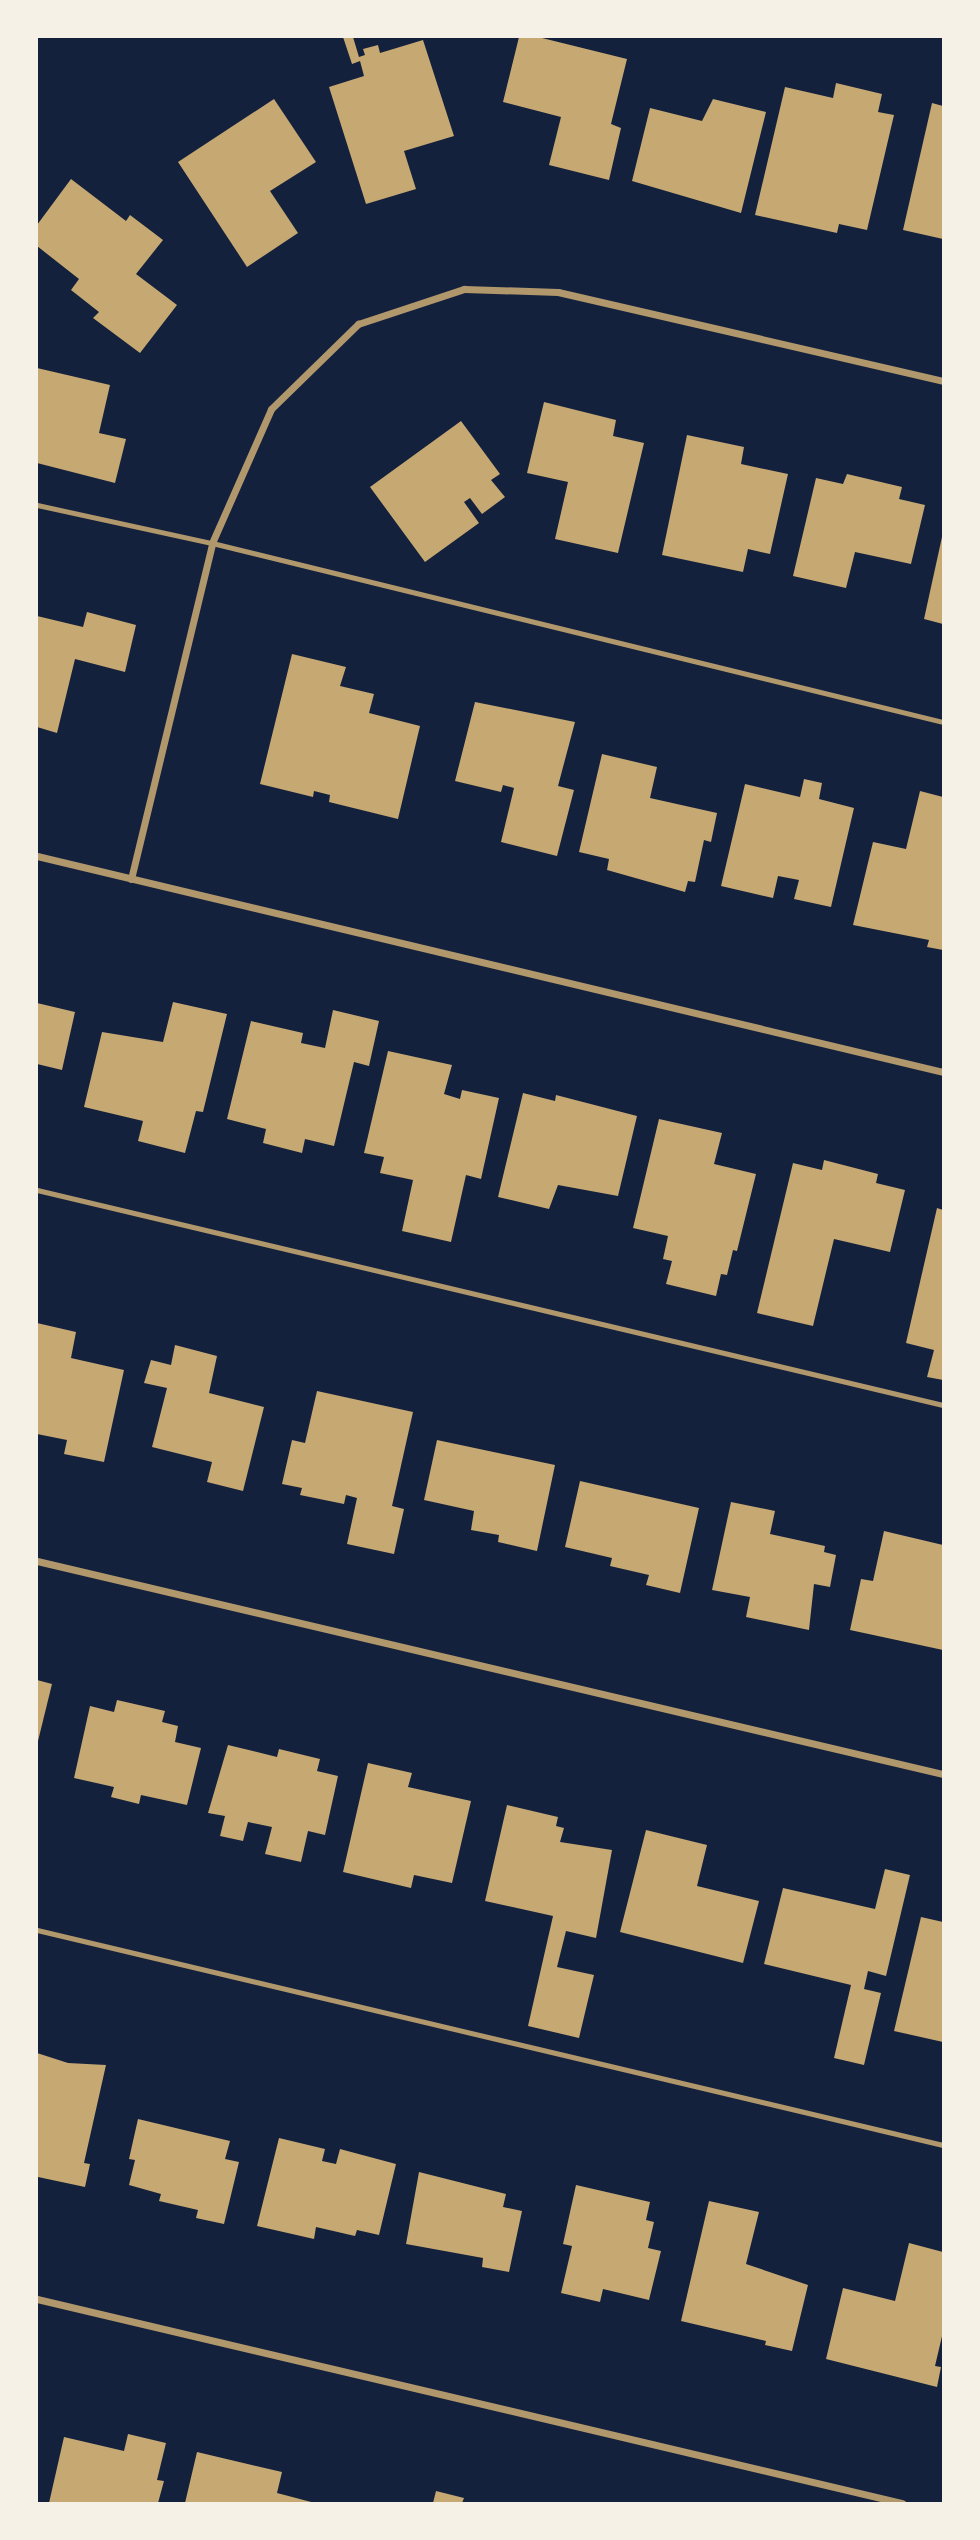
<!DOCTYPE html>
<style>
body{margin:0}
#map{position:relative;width:980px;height:2540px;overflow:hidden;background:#14213d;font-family:"PT Sans",sans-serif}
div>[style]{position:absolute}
.building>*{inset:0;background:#c6a872}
.service>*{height:5px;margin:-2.5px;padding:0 2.5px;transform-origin:2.5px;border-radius:2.5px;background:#b1986c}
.minor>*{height:7px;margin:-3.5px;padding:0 3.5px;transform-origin:3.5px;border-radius:3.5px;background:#b1986c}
span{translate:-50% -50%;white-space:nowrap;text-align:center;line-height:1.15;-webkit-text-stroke:6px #f6f1e7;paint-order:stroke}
.frame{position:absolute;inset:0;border:38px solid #f6f1e7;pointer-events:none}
</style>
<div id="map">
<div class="building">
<div style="clip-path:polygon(343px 37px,353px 37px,359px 57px,365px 55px,363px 49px,378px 45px,380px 53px,423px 40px,454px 136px,404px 151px,416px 189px,366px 204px,329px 87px,364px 76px,360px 61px,352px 64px)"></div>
<div style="clip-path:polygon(519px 37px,538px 37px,627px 59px,611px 124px,621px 128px,609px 180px,549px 165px,561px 117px,503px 102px)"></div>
<div style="clip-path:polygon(836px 83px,882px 94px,878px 112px,894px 115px,867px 230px,839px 224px,837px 233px,755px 215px,785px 87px,833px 98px)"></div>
<div style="clip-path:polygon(274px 99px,316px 162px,270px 191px,298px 233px,247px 267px,178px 162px)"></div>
<div style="clip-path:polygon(713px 99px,766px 112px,741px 213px,632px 181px,650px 108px,702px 121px)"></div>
<div style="clip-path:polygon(932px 103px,943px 106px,943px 239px,903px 230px)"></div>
<div style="clip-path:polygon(71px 179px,126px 221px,130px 215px,163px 240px,136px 274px,177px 305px,140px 353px,93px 318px,99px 312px,71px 290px,79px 279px,37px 246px,37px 225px)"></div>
<div style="clip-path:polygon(37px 368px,110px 385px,99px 433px,126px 439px,115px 483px,37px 463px)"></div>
<div style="clip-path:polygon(544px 402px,616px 420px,613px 436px,644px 443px,618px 553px,555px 539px,568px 482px,527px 473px)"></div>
<div style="clip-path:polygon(461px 421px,500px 474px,491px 480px,505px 497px,482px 514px,470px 498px,464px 502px,479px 523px,425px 562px,370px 487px)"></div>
<div style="clip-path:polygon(687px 435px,744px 447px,741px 464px,788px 474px,770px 554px,748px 549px,743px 572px,662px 555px)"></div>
<div style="clip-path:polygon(847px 474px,902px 487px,899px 499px,925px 505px,911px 564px,855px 552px,846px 588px,793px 576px,816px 478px,843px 484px)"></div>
<div style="clip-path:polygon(942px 537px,943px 537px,943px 624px,924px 619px)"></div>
<div style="clip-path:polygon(87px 612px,136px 625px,125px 672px,75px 659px,57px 733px,37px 727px,37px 616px,83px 627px)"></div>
<div style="clip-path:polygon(292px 654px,346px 667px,340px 686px,374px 694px,369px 713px,420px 726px,398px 819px,329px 802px,330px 795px,314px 791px,313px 797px,260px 784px)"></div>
<div style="clip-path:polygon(475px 702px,575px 722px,558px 786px,574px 790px,557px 856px,501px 842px,514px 788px,503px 785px,501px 792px,455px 781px)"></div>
<div style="clip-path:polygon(602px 754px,657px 767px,650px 798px,717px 813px,711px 842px,704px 840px,695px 882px,688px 881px,685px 892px,607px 870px,609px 859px,579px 852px)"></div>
<div style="clip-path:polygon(804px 779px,822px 783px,819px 799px,854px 808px,831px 907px,794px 899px,799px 880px,778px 876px,773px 898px,721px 886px,745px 784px,800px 797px)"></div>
<div style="clip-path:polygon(920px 791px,943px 797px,943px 950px,927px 947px,929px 940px,853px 925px,873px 842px,906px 849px)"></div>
<div style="clip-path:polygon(173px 1002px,227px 1014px,203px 1112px,196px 1111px,185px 1153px,138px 1141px,143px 1121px,84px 1107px,102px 1032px,163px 1042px)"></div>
<div style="clip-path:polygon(37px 1003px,75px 1012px,62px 1070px,37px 1064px)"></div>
<div style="clip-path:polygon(333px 1010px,379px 1021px,369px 1066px,354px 1062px,334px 1146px,305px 1139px,302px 1153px,263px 1143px,266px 1129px,227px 1119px,251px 1021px,303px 1033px,301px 1043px,325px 1048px)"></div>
<div style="clip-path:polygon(388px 1051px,452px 1065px,444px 1094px,460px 1099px,462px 1090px,499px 1098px,481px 1179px,466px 1175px,451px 1242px,402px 1231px,413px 1180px,380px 1173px,384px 1157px,364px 1153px)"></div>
<div style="clip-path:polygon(523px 1093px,555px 1101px,556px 1095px,637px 1116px,618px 1196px,558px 1185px,549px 1209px,498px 1197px)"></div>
<div style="clip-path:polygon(659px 1119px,722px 1133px,714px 1164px,756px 1174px,737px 1251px,733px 1250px,727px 1275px,721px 1274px,716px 1296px,666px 1284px,672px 1261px,663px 1259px,668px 1236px,633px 1228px)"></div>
<div style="clip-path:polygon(824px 1160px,878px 1174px,876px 1183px,905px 1190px,890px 1252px,834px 1239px,813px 1326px,757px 1313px,793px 1163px,822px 1170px)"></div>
<div style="clip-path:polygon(937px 1208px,943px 1210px,943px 1380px,927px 1377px,934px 1350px,906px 1343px)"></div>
<div style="clip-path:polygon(37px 1323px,76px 1332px,71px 1358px,124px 1370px,104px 1462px,64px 1454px,67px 1440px,37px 1434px)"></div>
<div style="clip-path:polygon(175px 1345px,217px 1356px,209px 1393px,264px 1407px,243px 1491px,207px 1482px,212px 1462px,152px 1447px,167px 1388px,144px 1383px,151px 1360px,171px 1365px)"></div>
<div style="clip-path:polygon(317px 1391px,413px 1412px,392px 1506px,404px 1509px,394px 1554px,347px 1544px,357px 1498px,346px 1495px,344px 1504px,300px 1495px,302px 1488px,282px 1484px,292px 1440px,305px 1443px)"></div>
<div style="clip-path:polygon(437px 1440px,555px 1465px,537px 1551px,498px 1542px,499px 1535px,471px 1530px,474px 1511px,424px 1500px)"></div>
<div style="clip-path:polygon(580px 1481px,699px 1508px,680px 1593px,646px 1585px,649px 1575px,610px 1566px,612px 1558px,565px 1547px)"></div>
<div style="clip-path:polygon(731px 1502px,775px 1511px,770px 1534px,825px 1546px,824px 1552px,836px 1555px,830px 1587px,814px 1584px,809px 1630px,746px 1617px,750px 1597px,712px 1590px)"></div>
<div style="clip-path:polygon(884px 1531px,943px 1545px,943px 1650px,850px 1630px,861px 1579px,873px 1581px)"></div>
<div style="clip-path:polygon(37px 1680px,52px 1684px,38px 1741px,37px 1741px)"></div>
<div style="clip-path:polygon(117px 1700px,165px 1711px,162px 1722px,178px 1726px,175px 1742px,201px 1748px,187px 1805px,141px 1795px,139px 1804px,111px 1797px,114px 1787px,74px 1778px,90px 1706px,114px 1712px)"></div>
<div style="clip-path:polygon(228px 1745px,277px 1757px,279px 1749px,320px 1759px,317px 1771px,338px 1776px,325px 1835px,308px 1831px,301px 1862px,265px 1854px,272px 1827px,248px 1822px,243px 1841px,220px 1836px,225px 1816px,208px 1813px)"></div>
<div style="clip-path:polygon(368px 1763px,412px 1773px,408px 1787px,471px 1801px,452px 1883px,414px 1875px,411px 1888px,343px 1872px)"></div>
<div style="clip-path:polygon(507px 1805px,558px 1817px,556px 1826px,564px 1828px,560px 1842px,612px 1850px,596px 1938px,566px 1931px,557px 1967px,594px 1975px,579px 2038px,528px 2026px,553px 1916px,485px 1901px)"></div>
<div style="clip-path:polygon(646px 1830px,707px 1845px,697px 1886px,759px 1901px,743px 1963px,620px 1932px)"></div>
<div style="clip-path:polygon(885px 1869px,910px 1875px,886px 1976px,868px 1971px,864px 1989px,881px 1993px,864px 2065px,834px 2058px,851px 1985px,764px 1964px,783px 1888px,875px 1909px)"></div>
<div style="clip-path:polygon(921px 1917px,943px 1922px,943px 2042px,894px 2031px)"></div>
<div style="clip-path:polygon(37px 2053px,68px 2063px,106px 2065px,84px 2163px,90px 2164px,85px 2187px,38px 2177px)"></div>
<div style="clip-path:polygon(138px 2119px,230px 2141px,225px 2159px,239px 2162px,224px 2224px,196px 2218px,198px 2210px,159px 2201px,161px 2194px,129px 2185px,135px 2160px,129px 2159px)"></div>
<div style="clip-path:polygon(279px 2138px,325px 2149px,322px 2161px,336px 2164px,340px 2149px,396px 2164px,379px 2235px,357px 2230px,355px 2236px,316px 2227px,314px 2239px,257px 2226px)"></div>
<div style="clip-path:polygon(419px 2172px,506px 2194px,503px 2207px,522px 2211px,509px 2272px,482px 2267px,483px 2258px,406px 2244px)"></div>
<div style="clip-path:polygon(576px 2185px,650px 2202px,646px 2220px,654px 2222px,648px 2248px,661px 2251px,649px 2300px,603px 2289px,600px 2302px,561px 2293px,572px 2246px,563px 2244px)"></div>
<div style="clip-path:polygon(709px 2201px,759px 2212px,746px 2264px,808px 2285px,792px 2351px,765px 2345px,766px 2341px,681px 2321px)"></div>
<div style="clip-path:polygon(909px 2243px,943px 2252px,943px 2332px,935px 2366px,941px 2367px,937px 2387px,826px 2359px,843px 2288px,895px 2301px)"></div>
<div style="clip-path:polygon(128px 2434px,166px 2443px,157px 2480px,164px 2481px,158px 2503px,49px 2503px,64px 2437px,124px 2451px)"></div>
<div style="clip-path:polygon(197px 2452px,282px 2472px,277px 2493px,315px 2503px,185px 2503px)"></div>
<div style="clip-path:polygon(436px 2491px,464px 2498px,462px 2503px,433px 2503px)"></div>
</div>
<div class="service">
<div style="left:37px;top:505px;width:179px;rotate:12.3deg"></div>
<div style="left:212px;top:543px;width:753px;rotate:13.76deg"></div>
<div style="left:37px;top:1190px;width:931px;rotate:13.35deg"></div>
<div style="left:37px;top:1930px;width:931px;rotate:13.35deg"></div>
</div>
<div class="minor">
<div style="left:37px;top:856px;width:931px;rotate:13.41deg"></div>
<div style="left:131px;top:879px;width:346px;rotate:-76.4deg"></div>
<div style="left:212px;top:543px;width:146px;rotate:-66.2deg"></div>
<div style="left:271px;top:409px;width:122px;rotate:-44.3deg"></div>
<div style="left:358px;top:324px;width:112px;rotate:-18.3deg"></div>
<div style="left:464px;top:289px;width:94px;rotate:1.8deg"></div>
<div style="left:558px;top:292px;width:395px;rotate:13deg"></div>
<div style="left:37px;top:1561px;width:931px;rotate:13.23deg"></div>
<div style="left:37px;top:2299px;width:889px;rotate:13.27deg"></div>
</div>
<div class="frame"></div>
</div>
